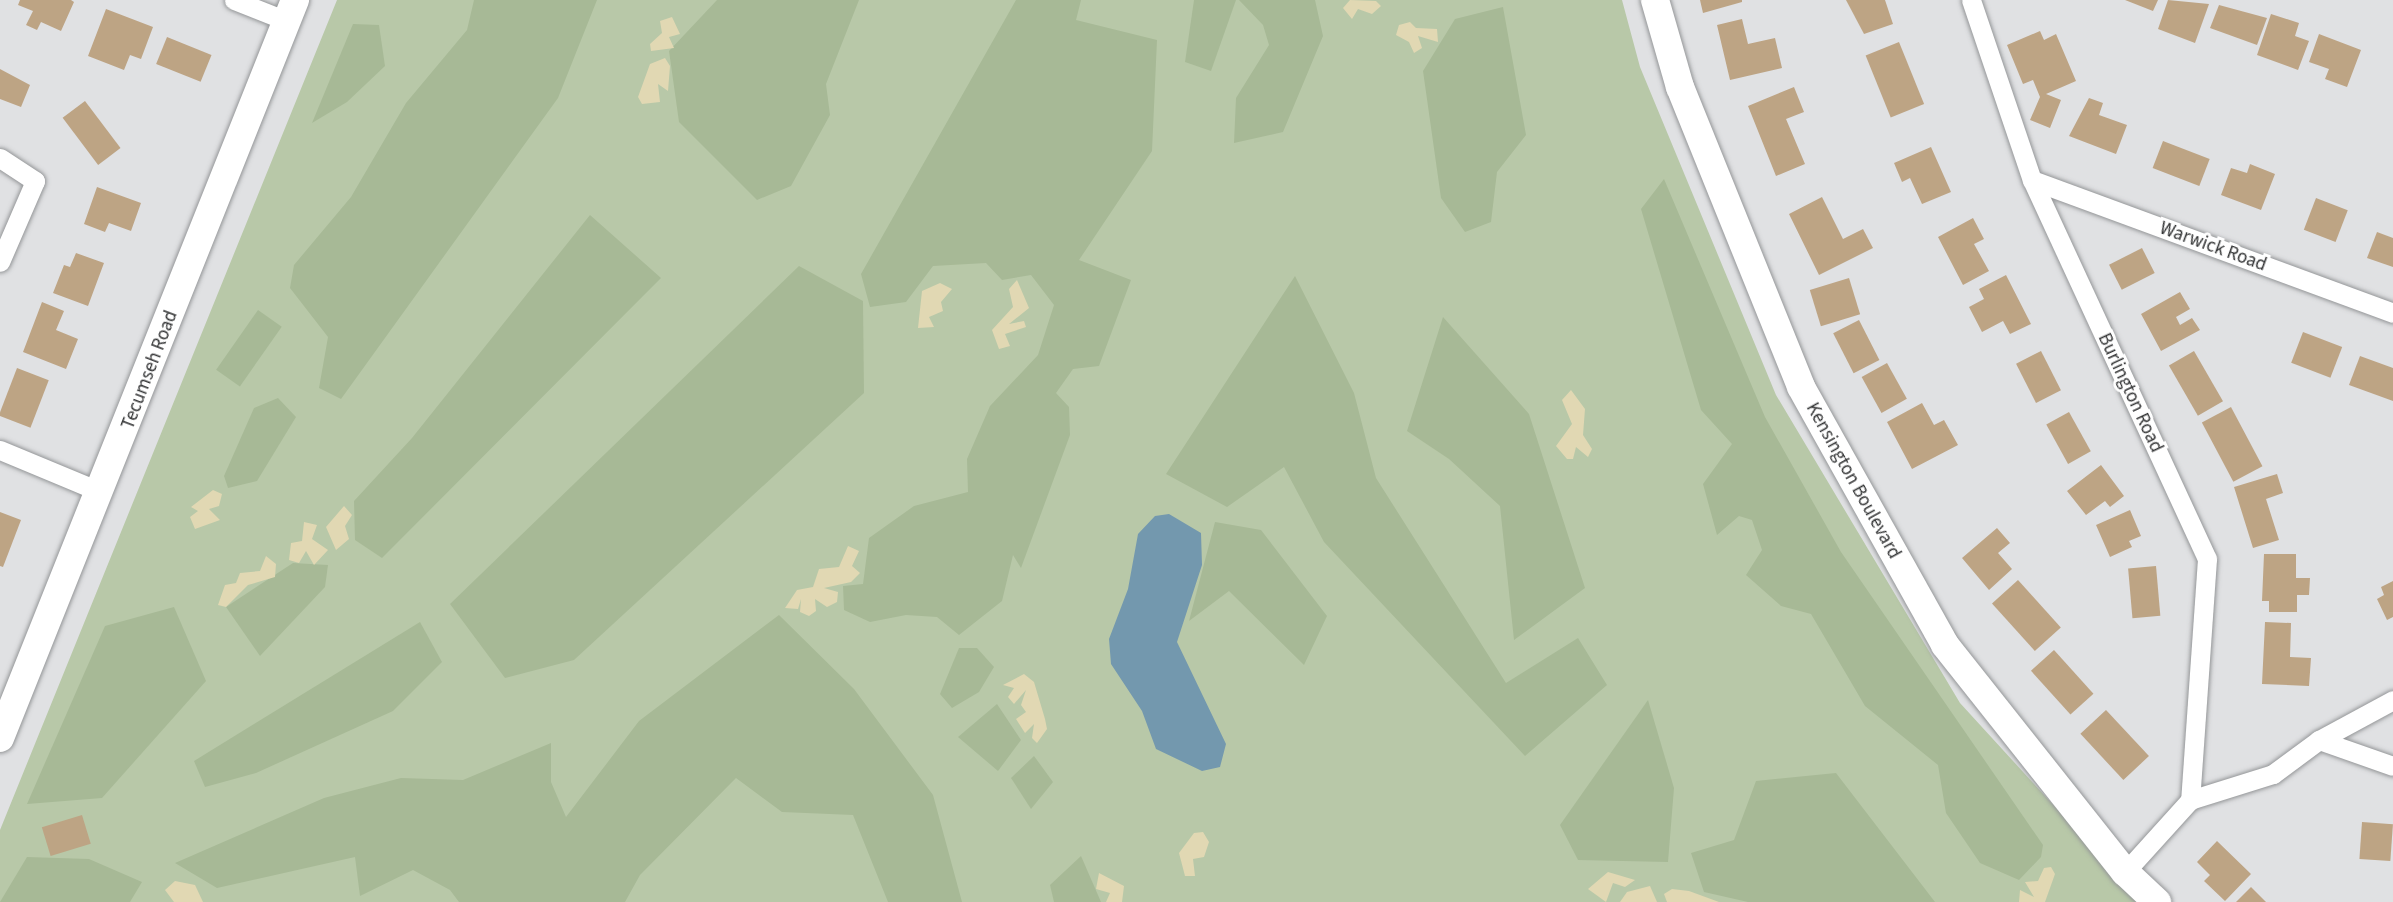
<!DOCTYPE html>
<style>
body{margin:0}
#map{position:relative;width:2393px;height:902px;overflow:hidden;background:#e0e1e3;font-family:"Source Sans 3",sans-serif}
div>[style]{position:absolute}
.green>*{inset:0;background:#b8c8a8}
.forest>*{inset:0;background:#a7b996;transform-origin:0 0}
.sand>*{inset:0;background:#e1d8b3}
.water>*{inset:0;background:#7398ae}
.building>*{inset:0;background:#bda484;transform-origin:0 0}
.roads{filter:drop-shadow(0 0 2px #949698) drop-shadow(0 0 2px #949698)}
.street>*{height:19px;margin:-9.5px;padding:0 9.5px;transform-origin:9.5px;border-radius:9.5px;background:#fff}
.secondary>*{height:28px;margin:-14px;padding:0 14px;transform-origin:14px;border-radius:14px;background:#fff}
span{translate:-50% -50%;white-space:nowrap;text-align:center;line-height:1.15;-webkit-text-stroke:6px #fff;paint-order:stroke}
.street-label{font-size:19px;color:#333435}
</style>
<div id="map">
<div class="green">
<div style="clip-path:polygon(337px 0,1622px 0,1640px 67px,1776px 395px,1960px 703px,2142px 902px,0 902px,0 830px)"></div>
</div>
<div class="forest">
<div style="clip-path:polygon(474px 0,597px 0,558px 98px,341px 399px,319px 388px,328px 337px,290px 288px,294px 265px,351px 197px,406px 103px,467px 30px)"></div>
<div style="clip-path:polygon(717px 0,859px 0,826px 84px,830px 115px,791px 186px,757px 200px,679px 122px,669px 51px)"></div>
<div style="clip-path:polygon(1016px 0,1081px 0,1076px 20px,1157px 40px,1152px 151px,1079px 260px,1131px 280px,1099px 366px,1073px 369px,1056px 393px,1069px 407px,1070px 435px,1021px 568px,1013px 555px,1002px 601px,959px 635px,937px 617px,906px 615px,870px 622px,844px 610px,843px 586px,863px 584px,869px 538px,914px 506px,968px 492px,967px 459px,990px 406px,1038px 355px,1054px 305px,1031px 275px,1002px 280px,986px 263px,933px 266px,906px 302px,870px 307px,861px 274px)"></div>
<div style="clip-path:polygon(1194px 0,1236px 0,1211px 71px,1185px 62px)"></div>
<div style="clip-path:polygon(1239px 0,1315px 0,1323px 36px,1283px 132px,1234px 143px,1236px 98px,1269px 45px,1263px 25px)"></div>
<div style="clip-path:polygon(1503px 7px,1526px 135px,1497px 172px,1491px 222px,1465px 232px,1441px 198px,1423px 71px,1455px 19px)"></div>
<div style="clip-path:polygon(353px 24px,379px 25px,385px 66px,347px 102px,312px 123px)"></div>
<div style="clip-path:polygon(1664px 179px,1765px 417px,1841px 552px,2043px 845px,2041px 857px,2019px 880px,1980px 863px,1946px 813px,1938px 765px,1865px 706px,1811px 614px,1781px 606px,1746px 575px,1762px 550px,1752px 520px,1739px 516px,1717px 535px,1703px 484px,1732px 444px,1701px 410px,1641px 209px)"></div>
<div style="clip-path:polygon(590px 215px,661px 278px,382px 558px,355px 540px,354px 501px,412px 438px)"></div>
<div style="clip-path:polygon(799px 266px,863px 301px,864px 393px,574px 660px,505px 678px,450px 604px)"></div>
<div style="clip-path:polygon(1295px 276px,1354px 393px,1376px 478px,1506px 683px,1578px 638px,1607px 685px,1525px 756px,1324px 542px,1284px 467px,1227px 507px,1166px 474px)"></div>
<div style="left:258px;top:310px;width:29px;height:73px;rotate:35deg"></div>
<div style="clip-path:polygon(1443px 317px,1529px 414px,1585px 588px,1514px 640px,1500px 506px,1449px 459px,1407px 431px)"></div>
<div style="clip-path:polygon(278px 398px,296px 417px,257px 481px,228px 488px,224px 476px,254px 408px)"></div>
<div style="clip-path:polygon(1215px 522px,1261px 530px,1327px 616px,1304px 665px,1229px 591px,1189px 621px)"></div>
<div style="clip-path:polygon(293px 563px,328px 565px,325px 587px,260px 656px,226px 607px)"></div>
<div style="clip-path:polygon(174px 607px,206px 681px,102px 798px,27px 804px,105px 626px)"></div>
<div style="clip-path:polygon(779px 615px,854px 689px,933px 795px,962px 902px,888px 902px,853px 815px,782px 812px,736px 778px,640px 875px,625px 902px,459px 902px,450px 890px,413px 870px,360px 896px,355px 857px,217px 888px,175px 863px,324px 798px,401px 778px,463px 780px,551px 743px,551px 782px,566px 817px,639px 721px)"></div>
<div style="clip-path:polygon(420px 622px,442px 662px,393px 711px,256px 773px,205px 787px,194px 761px)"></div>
<div style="clip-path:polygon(959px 648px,977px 648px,994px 667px,979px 692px,952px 708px,940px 694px)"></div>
<div style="clip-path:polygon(1648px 700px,1674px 788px,1668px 862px,1578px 860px,1560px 825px)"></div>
<div style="clip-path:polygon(997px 704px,1021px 740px,998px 771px,958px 737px)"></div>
<div style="clip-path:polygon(1034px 756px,1053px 782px,1031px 809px,1011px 778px)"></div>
<div style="clip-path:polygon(1836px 773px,1935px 902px,1748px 902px,1704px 892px,1691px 853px,1734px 840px,1756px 781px)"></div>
<div style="clip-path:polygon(1081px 856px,1101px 902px,1054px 902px,1050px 885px)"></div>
<div style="clip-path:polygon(27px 857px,89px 859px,142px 882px,130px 902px,0 902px)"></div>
</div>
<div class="sand">
<div style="clip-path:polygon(1350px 0,1376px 1px,1381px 6px,1372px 14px,1358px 9px,1352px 19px,1343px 8px)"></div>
<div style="clip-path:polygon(672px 17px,680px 34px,669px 37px,674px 48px,651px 51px,650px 44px,662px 33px,660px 21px)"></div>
<div style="clip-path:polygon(1410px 22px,1416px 28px,1437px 29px,1438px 42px,1418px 36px,1422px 48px,1414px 53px,1409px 42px,1396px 35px,1399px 25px)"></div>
<div style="clip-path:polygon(665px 58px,670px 66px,668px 91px,658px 84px,660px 102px,642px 104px,638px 97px,650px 64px)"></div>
<div style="clip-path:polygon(1017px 280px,1029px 308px,1009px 324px,1024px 321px,1026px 327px,1005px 334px,1010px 346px,999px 349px,992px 330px,1013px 307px,1009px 289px)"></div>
<div style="clip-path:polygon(940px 283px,952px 289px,941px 302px,943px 311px,929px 317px,934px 327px,918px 328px,922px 291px)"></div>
<div style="clip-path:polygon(1571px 390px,1585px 409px,1583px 435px,1592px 449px,1588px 457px,1576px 447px,1573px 459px,1567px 459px,1556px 446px,1572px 424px,1562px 400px)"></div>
<div style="clip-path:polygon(213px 490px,222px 494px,219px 506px,209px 509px,220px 520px,195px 529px,190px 517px,198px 511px,191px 507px)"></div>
<div style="clip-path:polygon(344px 506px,352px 515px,345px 526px,349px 539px,336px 550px,326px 527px)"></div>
<div style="clip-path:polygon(304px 522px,317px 525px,312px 539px,328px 550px,314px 565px,306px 551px,299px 563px,289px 560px,291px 543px,302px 541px)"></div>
<div style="clip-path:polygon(848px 546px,859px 551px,852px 566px,860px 573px,851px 582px,824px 588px,838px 592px,837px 602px,827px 607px,815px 599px,816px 611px,809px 616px,800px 612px,801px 599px,798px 609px,785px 608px,797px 590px,813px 587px,819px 569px,839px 567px)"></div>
<div style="clip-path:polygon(266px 556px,276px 564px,275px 577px,248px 585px,226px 607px,218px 605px,225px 585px,236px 583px,240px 573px,260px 571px)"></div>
<div style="clip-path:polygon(1024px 674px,1034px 682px,1045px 719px,1047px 729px,1037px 743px,1032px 738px,1034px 724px,1025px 733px,1016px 719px,1026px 712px,1021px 705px,1026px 690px,1014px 704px,1008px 697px,1014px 688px,1003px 685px)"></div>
<div style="clip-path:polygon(1203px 832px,1209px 842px,1204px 857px,1193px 859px,1195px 876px,1185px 876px,1179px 853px,1194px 833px)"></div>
<div style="clip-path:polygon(2051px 867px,2055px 874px,2045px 902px,2019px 902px,2020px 890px,2034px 897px,2025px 882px,2038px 881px,2044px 868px)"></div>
<div style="clip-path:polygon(1608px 872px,1635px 880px,1625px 887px,1613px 883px,1606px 902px,1588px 889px)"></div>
<div style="clip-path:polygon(1099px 873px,1124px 886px,1122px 902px,1106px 902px,1110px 893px,1096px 889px)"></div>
<div style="clip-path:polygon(175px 881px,195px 885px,203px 902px,174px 902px,165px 890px)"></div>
<div style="clip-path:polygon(1650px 886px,1657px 902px,1620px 902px,1627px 892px)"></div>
<div style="clip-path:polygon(1672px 889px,1689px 891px,1719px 902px,1667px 902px,1664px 894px)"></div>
</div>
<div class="water">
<div style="clip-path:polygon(1169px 514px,1201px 533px,1202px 565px,1177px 642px,1226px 744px,1220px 767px,1202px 771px,1156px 749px,1142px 711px,1111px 664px,1109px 639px,1128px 589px,1138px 534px,1155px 516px)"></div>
</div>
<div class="building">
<div style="clip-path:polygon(20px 0,71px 0,74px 2px,61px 31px,41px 22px,37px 30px,26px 25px,33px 11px,18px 5px)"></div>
<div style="clip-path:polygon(1700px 0,1742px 0,1742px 2px,1703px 13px)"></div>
<div style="clip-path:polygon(1846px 0,1885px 0,1893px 24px,1864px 34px)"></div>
<div style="clip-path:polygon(2125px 0,2158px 0,2153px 11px)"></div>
<div style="clip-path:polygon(2168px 0,2209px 4px,2195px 43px,2158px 29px)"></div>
<div style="clip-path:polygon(2219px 5px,2267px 18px,2257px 45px,2210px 28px)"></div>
<div style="clip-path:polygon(106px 9px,153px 27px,141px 59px,130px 55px,124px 70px,88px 56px)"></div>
<div style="clip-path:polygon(2271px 14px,2299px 23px,2295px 36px,2309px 41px,2298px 70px,2257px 55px)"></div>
<div style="clip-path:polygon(1742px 19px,1748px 44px,1775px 38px,1782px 68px,1730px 80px,1717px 25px)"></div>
<div style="clip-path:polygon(2040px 31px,2044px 40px,2056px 34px,2076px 81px,2046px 94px,2061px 100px,2050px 128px,2030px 120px,2040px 97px,2033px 80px,2023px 84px,2007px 45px)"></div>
<div style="clip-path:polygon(2319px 34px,2361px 50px,2347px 87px,2325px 79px,2329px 69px,2309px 62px)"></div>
<div style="left:167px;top:37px;width:48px;height:29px;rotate:22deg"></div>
<div style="left:1899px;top:42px;width:67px;height:36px;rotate:68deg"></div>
<div style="clip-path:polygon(0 69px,30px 85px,21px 107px,0 99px)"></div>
<div style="clip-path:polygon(1794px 87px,1804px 112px,1786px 119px,1805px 164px,1776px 176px,1748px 106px)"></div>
<div style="clip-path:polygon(2089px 98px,2103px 103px,2099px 115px,2127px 125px,2116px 154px,2069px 136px)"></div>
<div style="left:85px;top:101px;width:59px;height:28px;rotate:53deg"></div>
<div style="left:2163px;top:141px;width:50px;height:29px;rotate:21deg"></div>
<div style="clip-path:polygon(1931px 147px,1951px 192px,1922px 204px,1910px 178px,1902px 182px,1894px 163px)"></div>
<div style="clip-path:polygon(2250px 164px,2275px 174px,2261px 210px,2221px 195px,2231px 168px,2247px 173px)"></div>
<div style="clip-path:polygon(97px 187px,141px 203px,131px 231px,109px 223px,105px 232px,84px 224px)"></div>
<div style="clip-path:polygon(1822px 197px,1843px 239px,1863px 229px,1873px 248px,1819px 275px,1789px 214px)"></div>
<div style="left:2316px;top:198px;width:34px;height:34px;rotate:21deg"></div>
<div style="clip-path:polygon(1973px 218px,1984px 239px,1974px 244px,1989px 271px,1963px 285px,1938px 237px)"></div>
<div style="clip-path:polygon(2377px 232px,2393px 238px,2393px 267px,2367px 258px)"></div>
<div style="left:2142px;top:248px;width:28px;height:37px;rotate:63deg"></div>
<div style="clip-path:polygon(76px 253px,104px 263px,88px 306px,53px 293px,64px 265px,70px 267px)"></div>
<div style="clip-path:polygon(2006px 275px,2031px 324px,2010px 334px,2003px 321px,1982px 332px,1969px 307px,1984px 299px,1979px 289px)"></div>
<div style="left:1849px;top:278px;width:38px;height:41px;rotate:73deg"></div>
<div style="clip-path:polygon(2180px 292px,2190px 309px,2176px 317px,2180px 325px,2192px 318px,2200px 330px,2161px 351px,2141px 314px)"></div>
<div style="clip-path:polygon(42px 302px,64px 311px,56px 330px,78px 339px,66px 369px,23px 352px)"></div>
<div style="left:1859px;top:320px;width:45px;height:29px;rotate:63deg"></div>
<div style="left:2303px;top:332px;width:42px;height:33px;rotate:21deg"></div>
<div style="left:2041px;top:351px;width:44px;height:28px;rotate:63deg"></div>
<div style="left:2194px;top:351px;width:58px;height:29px;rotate:60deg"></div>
<div style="clip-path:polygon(2360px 356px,2393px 368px,2393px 401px,2349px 385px)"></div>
<div style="left:1887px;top:363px;width:41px;height:29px;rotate:61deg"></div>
<div style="left:17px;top:368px;width:34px;height:51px;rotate:21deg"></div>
<div style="clip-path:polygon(1922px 403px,1934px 425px,1944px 420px,1958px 445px,1912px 469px,1887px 422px)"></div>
<div style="left:2231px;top:407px;width:67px;height:33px;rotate:62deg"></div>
<div style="left:2069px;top:412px;width:45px;height:26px;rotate:61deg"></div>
<div style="clip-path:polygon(2101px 465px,2124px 496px,2110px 507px,2105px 501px,2086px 515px,2067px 491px)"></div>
<div style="clip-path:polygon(2277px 474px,2283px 493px,2266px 499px,2279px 540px,2253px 548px,2234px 487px)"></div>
<div style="clip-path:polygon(2130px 510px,2141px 536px,2129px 541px,2132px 547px,2110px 557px,2096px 525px)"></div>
<div style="clip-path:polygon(0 512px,21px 520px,3px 567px,0 566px)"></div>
<div style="clip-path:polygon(1997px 528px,2010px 543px,1998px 553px,2012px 569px,1989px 590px,1962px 558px)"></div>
<div style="clip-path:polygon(2264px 554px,2296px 554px,2296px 578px,2310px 578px,2309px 595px,2297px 595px,2297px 612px,2269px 612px,2269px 601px,2262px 601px)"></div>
<div style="left:2156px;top:566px;width:50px;height:28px;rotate:85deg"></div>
<div style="left:2018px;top:580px;width:64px;height:35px;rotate:48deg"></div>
<div style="clip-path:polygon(2393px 581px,2393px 617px,2387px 620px,2377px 599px,2384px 595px,2381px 587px)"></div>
<div style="clip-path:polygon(2265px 622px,2291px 623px,2290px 657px,2311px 658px,2309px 686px,2262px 684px)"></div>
<div style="left:2054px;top:650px;width:59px;height:31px;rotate:48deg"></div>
<div style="left:2106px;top:710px;width:63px;height:35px;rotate:47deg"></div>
<div style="left:82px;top:815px;width:30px;height:42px;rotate:73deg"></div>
<div style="left:2362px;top:822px;width:31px;height:37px;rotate:4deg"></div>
<div style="clip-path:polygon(2217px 841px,2251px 874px,2225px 901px,2204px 881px,2210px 875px,2197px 862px)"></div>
<div style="clip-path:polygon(2251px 887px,2266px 902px,2236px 902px)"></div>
</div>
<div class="roads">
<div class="street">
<div style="left:234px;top:0;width:57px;rotate:21.6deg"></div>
<div style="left:1971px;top:0;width:190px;rotate:71.3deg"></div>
<div style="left:2032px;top:180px;width:417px;rotate:65.2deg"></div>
<div style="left:2207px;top:559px;width:242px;rotate:94deg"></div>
<div style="left:0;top:158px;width:42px;rotate:33.3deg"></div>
<div style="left:35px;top:181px;width:88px;rotate:113.4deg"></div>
<div style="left:2032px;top:180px;width:385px;rotate:20.2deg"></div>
<div style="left:0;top:450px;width:109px;rotate:22.6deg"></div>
<div style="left:2319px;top:740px;width:78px;rotate:19.4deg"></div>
<div style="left:2125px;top:872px;width:97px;rotate:-47.9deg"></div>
<div style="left:2190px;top:800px;width:87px;rotate:-17.4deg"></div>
<div style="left:2273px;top:774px;width:57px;rotate:-36.5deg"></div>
<div style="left:2319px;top:740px;width:84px;rotate:-28.4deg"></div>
</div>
<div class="secondary">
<div style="left:1655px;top:0;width:91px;rotate:74deg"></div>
<div style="left:1680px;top:87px;width:323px;rotate:68deg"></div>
<div style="left:1801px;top:387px;width:295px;rotate:60.8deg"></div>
<div style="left:1945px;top:645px;width:290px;rotate:51.6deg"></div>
<div style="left:2125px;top:872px;width:44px;rotate:43.2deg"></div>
<div style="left:0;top:738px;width:795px;rotate:-68.21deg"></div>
</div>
</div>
<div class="street-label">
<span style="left:2213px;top:247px;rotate:20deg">Warwick Road</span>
<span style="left:150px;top:370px;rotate:-69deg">Tecumseh Road</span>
<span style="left:2130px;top:393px;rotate:65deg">Burlington Road</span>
<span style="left:1853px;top:481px;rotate:61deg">Kensington Boulevard</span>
</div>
</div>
